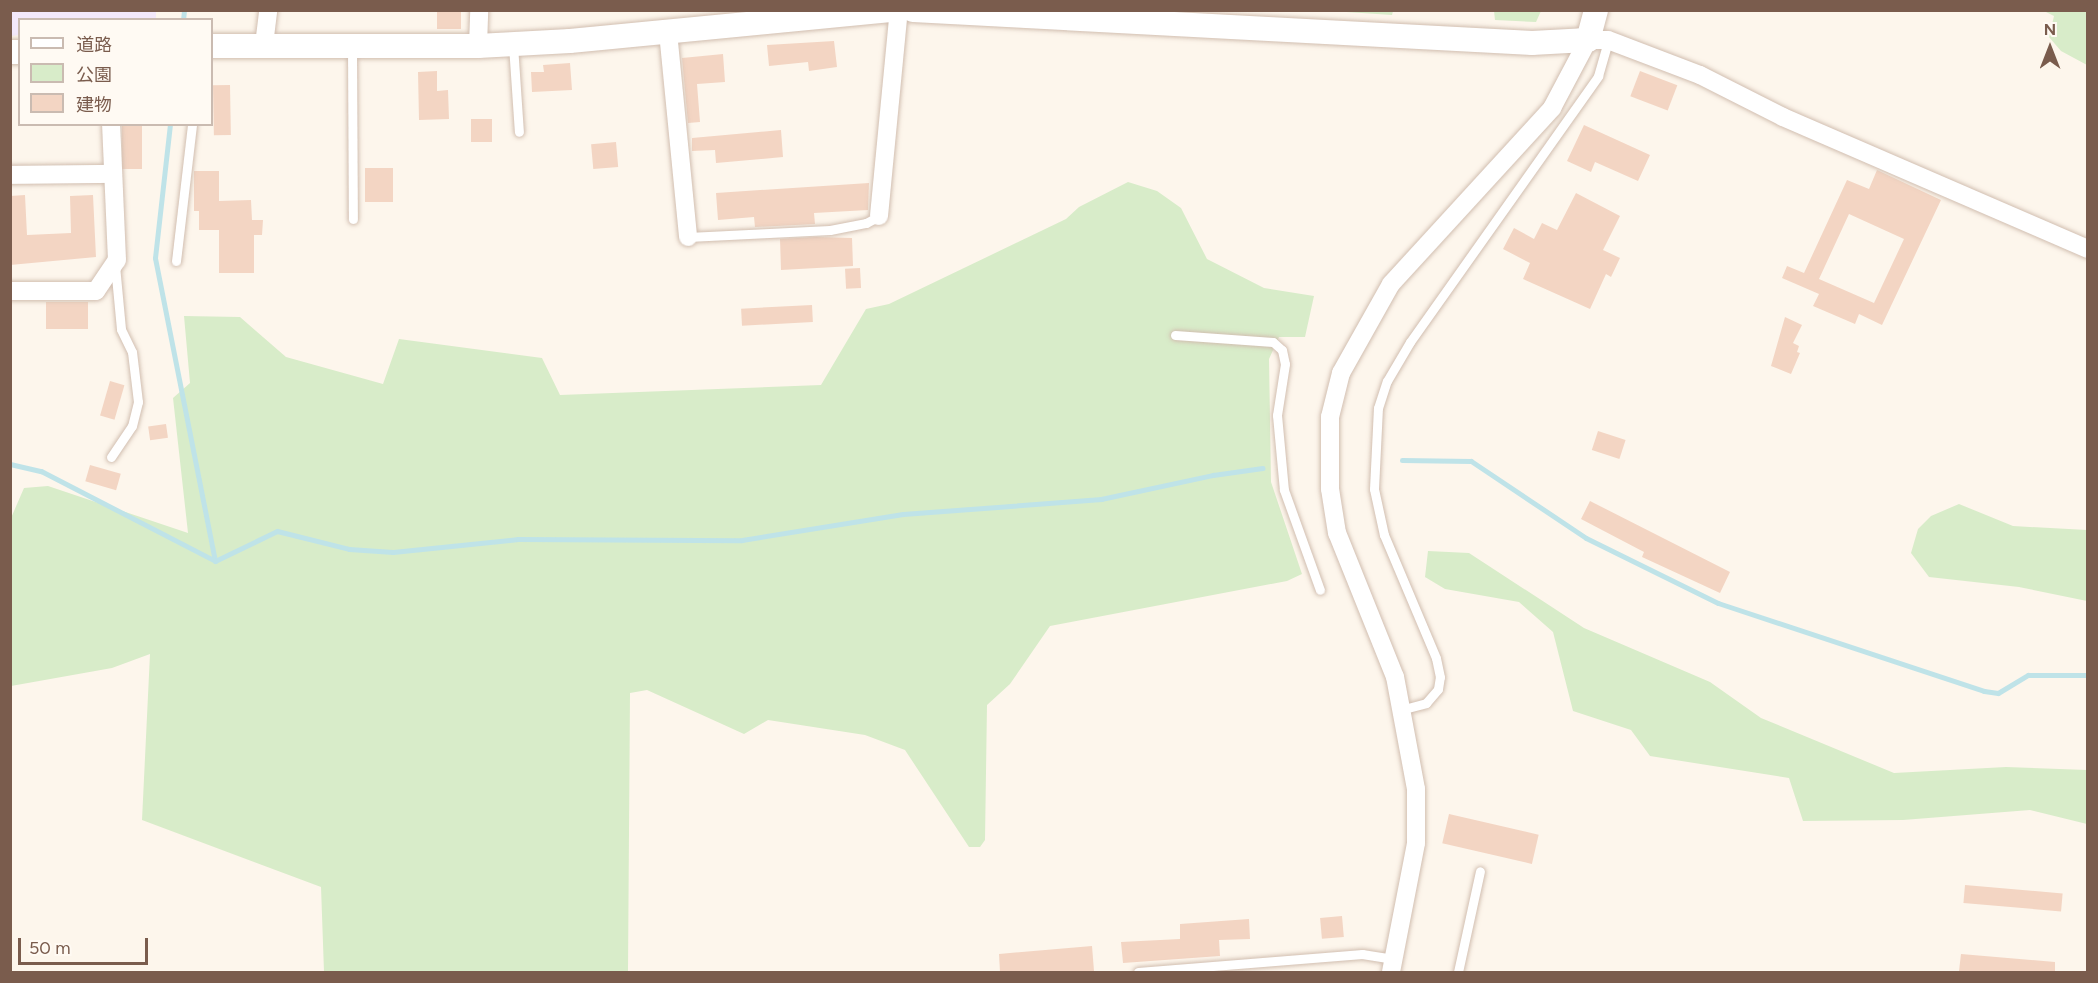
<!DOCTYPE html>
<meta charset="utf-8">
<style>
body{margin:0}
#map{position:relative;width:2098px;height:983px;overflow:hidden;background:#fdf6ec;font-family:Figtree,"Noto Sans JP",sans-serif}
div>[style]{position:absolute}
.education>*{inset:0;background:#f3e8fa}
.green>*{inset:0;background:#d8ecc9}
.stream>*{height:5px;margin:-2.5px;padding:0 2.5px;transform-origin:2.5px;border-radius:2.5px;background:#bfe3e8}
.building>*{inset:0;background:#f3d5c3;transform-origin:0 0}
.roads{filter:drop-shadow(0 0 2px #d1beb0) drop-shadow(0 0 2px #d1beb0)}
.lane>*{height:9px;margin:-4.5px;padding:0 4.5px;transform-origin:4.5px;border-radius:4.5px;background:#fff}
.street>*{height:18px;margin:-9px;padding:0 9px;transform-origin:9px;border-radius:9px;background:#fff}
.secondary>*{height:24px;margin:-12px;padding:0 12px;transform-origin:12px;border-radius:12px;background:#fff}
span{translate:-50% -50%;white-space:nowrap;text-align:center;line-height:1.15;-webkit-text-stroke:5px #fffaf3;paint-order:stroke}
.frame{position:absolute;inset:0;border:12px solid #7a5c4d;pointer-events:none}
.legend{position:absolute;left:18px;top:18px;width:195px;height:108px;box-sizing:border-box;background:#fffaf3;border:2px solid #cabbb1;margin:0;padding:8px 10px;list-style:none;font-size:18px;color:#7a5c4d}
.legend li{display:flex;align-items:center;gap:12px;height:30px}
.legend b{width:30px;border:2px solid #cabbb1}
.north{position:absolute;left:2020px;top:18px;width:60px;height:60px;-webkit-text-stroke:4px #fffaf3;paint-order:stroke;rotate:0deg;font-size:16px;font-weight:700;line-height:24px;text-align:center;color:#7a5c4d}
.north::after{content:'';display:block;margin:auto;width:21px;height:27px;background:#7a5c4d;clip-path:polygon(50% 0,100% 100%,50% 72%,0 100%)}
.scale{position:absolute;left:18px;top:938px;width:130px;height:27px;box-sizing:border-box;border:3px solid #7a5c4d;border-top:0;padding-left:8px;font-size:18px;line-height:21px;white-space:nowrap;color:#7a5c4d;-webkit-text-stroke:4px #fffaf3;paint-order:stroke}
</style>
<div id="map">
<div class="education">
<div style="clip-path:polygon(10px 11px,11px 10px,156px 11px,156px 19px,20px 20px,19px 35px,11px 36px)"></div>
</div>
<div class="green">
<div style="clip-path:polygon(1331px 11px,1393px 10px,1393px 11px,1392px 15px)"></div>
<div style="clip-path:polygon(1494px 11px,1494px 10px,1541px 11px,1536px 22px,1495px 20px)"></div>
<div style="clip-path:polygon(2044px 11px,2087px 11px,2087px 65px,2061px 51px,2049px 37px,2054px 16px)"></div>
<div style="clip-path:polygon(1128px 182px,1157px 191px,1181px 208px,1207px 259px,1264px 288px,1314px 296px,1305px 337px,1279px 337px,1269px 359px,1271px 482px,1302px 574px,1287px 581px,1050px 626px,1010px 684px,987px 705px,985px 840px,980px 847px,969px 847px,905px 750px,865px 735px,768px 720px,744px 734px,647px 690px,630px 693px,628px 972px,324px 972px,321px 887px,142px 820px,150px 654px,112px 668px,11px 686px,11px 518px,24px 488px,48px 486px,188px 533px,173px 398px,190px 383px,184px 316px,240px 317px,286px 357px,383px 384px,399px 339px,542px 358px,560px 395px,821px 385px,866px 309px,889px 304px,1066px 219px,1079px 207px)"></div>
<div style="clip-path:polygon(1959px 504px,2013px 526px,2087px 530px,2087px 601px,2019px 587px,1929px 577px,1911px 553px,1918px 529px,1931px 516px)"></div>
<div style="clip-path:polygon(1428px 551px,1469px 553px,1584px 628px,1710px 682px,1761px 718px,1894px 773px,2006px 767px,2087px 770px,2087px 824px,2030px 810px,1903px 820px,1803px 821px,1789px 778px,1650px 756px,1631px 730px,1573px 711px,1553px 632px,1519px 602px,1445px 589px,1425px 577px)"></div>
</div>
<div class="stream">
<div style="left:183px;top:20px;width:10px;rotate:-84deg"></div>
<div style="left:170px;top:124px;width:135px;rotate:96.4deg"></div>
<div style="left:155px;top:258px;width:309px;rotate:78.8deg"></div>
<div style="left:1402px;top:460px;width:69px;rotate:0.8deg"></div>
<div style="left:1471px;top:461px;width:138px;rotate:33.8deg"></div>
<div style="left:1586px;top:538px;width:147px;rotate:26.2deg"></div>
<div style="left:1718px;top:603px;width:280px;rotate:18.3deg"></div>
<div style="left:1984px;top:691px;width:14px;rotate:8deg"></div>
<div style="left:1998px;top:693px;width:35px;rotate:-31deg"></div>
<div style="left:2028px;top:675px;width:60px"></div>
<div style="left:10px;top:464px;width:32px;rotate:13deg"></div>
<div style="left:41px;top:471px;width:196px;rotate:27.3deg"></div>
<div style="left:215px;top:561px;width:69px;rotate:-25.8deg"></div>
<div style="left:277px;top:531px;width:74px;rotate:14deg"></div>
<div style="left:349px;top:549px;width:44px;rotate:3.9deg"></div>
<div style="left:393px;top:552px;width:126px;rotate:-5.9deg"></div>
<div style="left:518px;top:539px;width:224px;rotate:0.3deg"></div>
<div style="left:742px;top:540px;width:163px;rotate:-9.2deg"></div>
<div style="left:903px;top:514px;width:199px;rotate:-4.3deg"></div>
<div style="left:1101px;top:499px;width:115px;rotate:-12.1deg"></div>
<div style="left:1213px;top:475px;width:50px;rotate:-8deg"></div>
</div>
<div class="building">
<div style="left:437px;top:10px;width:24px;height:19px"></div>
<div style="clip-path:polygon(834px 41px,837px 67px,809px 71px,808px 62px,769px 66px,767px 45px)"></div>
<div style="clip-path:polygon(723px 54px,725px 82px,697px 84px,700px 122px,688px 123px,682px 58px)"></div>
<div style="clip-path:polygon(570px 63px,572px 90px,532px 92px,531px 72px,544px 72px,543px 65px)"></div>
<div style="clip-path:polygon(437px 71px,437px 91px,448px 90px,449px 119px,419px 120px,418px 72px)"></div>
<div style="left:1640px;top:71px;width:40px;height:27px;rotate:21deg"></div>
<div style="left:230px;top:85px;width:50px;height:17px;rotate:89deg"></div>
<div style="left:471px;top:119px;width:21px;height:23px"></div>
<div style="left:122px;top:124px;width:20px;height:45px"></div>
<div style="clip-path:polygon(1584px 125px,1650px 155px,1638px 181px,1595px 162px,1591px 172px,1567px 161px)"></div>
<div style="clip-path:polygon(781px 130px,783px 157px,716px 163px,715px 150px,692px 151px,692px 138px)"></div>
<div style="left:616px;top:142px;width:25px;height:25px;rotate:85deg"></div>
<div style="left:365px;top:168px;width:28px;height:34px"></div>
<div style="clip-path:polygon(evenodd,1877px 170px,1941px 200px,1882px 325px,1859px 314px,1855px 324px,1813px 306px,1819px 294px,1782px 278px,1787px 266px,1804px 273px,1847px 180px,1869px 189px,1877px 170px,1849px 214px,1904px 239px,1874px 303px,1819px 279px,1849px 214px)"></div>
<div style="clip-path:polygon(194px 171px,219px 171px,219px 201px,251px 200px,252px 220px,263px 220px,262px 235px,254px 235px,254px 273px,219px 273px,219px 230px,199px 230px,199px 211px,194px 211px)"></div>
<div style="clip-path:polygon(869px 183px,868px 210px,814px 213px,815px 224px,755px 227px,754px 217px,718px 220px,716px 193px)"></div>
<div style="clip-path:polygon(1576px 193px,1620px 216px,1603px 250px,1620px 258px,1611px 277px,1606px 274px,1590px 309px,1523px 279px,1530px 263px,1503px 249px,1514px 228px,1534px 239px,1542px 223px,1557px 230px)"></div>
<div style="clip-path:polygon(25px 195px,27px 235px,71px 233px,70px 196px,93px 195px,96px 257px,10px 265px,10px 196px)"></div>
<div style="clip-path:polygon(816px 237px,852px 238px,853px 266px,781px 270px,780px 239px)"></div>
<div style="left:860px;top:268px;width:20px;height:15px;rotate:87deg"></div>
<div style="left:46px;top:302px;width:42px;height:27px"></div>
<div style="left:812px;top:305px;width:17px;height:71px;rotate:87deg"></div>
<div style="clip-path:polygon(1785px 317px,1802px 325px,1793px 343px,1799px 346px,1797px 352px,1800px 353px,1791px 374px,1771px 366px)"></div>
<div style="left:110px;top:381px;width:15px;height:36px;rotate:16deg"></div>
<div style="left:166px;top:424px;width:14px;height:18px;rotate:82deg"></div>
<div style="left:1598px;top:431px;width:29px;height:20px;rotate:18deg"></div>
<div style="left:90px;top:465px;width:32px;height:17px;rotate:16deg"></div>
<div style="clip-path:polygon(1590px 501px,1730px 572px,1720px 593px,1642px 557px,1644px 552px,1581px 519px)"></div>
<div style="left:1449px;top:814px;width:92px;height:30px;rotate:13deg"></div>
<div style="left:1965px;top:885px;width:98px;height:18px;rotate:5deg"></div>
<div style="left:1342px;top:916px;width:21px;height:22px;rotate:85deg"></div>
<div style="clip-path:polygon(1249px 919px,1250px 939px,1219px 940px,1220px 956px,1123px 963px,1121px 942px,1180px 939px,1180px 924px)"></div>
<div style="clip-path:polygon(1092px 946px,1094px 971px,1000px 972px,999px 954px)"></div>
<div style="clip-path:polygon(1961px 954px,2055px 962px,2055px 972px,1959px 971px)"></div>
</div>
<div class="roads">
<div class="lane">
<div style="left:513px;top:45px;width:87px;rotate:86.1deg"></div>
<div style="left:352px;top:47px;width:172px;rotate:89.7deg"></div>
<div style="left:688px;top:237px;width:142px;rotate:-2.8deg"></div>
<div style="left:830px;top:230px;width:37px;rotate:-11deg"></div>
<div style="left:866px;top:223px;width:15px;rotate:-28deg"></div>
<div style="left:176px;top:261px;width:138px;rotate:-83.3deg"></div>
<div style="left:1175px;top:335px;width:98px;rotate:4.1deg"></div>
<div style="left:1273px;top:342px;width:12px;rotate:42deg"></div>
<div style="left:1282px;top:350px;width:14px;rotate:78deg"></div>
<div style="left:1285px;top:364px;width:52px;rotate:98.9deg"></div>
<div style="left:1277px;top:415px;width:75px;rotate:84.7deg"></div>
<div style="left:1284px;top:490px;width:106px;rotate:70.2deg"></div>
<div style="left:111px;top:457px;width:37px;rotate:-56deg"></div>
<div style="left:132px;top:426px;width:25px;rotate:-76deg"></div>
<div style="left:138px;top:402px;width:50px;rotate:-96.8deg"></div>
<div style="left:132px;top:352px;width:25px;rotate:-116deg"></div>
<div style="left:121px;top:329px;width:63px;rotate:-95.4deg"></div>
<div style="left:1404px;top:709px;width:23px;rotate:-15deg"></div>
<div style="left:1426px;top:703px;width:18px;rotate:-49deg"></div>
<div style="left:1438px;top:689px;width:12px;rotate:-81deg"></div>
<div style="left:1440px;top:677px;width:19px;rotate:-102deg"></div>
<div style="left:1436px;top:658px;width:134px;rotate:-112.9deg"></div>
<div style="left:1384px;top:535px;width:47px;rotate:-102.3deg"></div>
<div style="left:1374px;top:489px;width:81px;rotate:-87.2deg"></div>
<div style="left:1378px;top:408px;width:28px;rotate:-72deg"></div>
<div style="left:1387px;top:381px;width:45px;rotate:-59.5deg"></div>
<div style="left:1410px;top:342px;width:326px;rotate:-54.7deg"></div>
<div style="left:1598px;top:76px;width:37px;rotate:-74deg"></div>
<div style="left:1138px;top:972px;width:225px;rotate:-4.6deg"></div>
<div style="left:1362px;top:954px;width:32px;rotate:9deg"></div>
<div style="left:1458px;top:972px;width:103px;rotate:-77.7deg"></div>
</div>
<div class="street">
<div style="left:668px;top:32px;width:206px;rotate:84.4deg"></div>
<div style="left:264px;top:45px;width:35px;rotate:-83deg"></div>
<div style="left:478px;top:46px;width:36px;rotate:-88deg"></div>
<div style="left:10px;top:175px;width:103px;rotate:-0.6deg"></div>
<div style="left:879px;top:216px;width:207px;rotate:-84.5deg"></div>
<div style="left:10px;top:291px;width:86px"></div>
<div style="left:96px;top:291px;width:37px;rotate:-56deg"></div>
<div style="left:117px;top:260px;width:136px;rotate:-92.5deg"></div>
<div style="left:1391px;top:972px;width:131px;rotate:-79deg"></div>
<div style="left:1416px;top:843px;width:54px;rotate:-90deg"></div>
<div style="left:1416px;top:789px;width:114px;rotate:-100.6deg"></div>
<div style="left:1395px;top:677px;width:155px;rotate:-111.9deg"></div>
<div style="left:1337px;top:533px;width:45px;rotate:-99deg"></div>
<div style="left:1330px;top:489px;width:72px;rotate:-90deg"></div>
<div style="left:1330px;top:417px;width:45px;rotate:-76deg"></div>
<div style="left:1341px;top:373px;width:102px;rotate:-60.7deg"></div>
<div style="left:1391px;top:284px;width:239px;rotate:-47.5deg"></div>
<div style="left:1552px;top:108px;width:77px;rotate:-62.1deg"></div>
<div style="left:1588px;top:40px;width:20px"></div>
<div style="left:1608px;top:40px;width:98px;rotate:20.8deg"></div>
<div style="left:1700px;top:75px;width:93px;rotate:26.8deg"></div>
<div style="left:1783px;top:117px;width:332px;rotate:23.4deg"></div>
</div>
<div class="secondary">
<div style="left:913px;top:10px;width:620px;rotate:3.05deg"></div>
<div style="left:1532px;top:43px;width:56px;rotate:-3.1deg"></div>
<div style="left:1588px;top:40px;width:31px;rotate:-75deg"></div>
<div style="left:212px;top:46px;width:266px"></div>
<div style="left:478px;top:46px;width:92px;rotate:-3.1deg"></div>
<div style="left:570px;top:41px;width:322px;rotate:-5.5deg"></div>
<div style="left:10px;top:52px;width:10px"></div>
</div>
</div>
<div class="frame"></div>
<ul class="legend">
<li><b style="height:8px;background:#fff"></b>道路</li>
<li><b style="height:16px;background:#d8ecc9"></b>公園</li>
<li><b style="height:16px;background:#f3d5c3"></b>建物</li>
</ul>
<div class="north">N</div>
<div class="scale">50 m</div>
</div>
